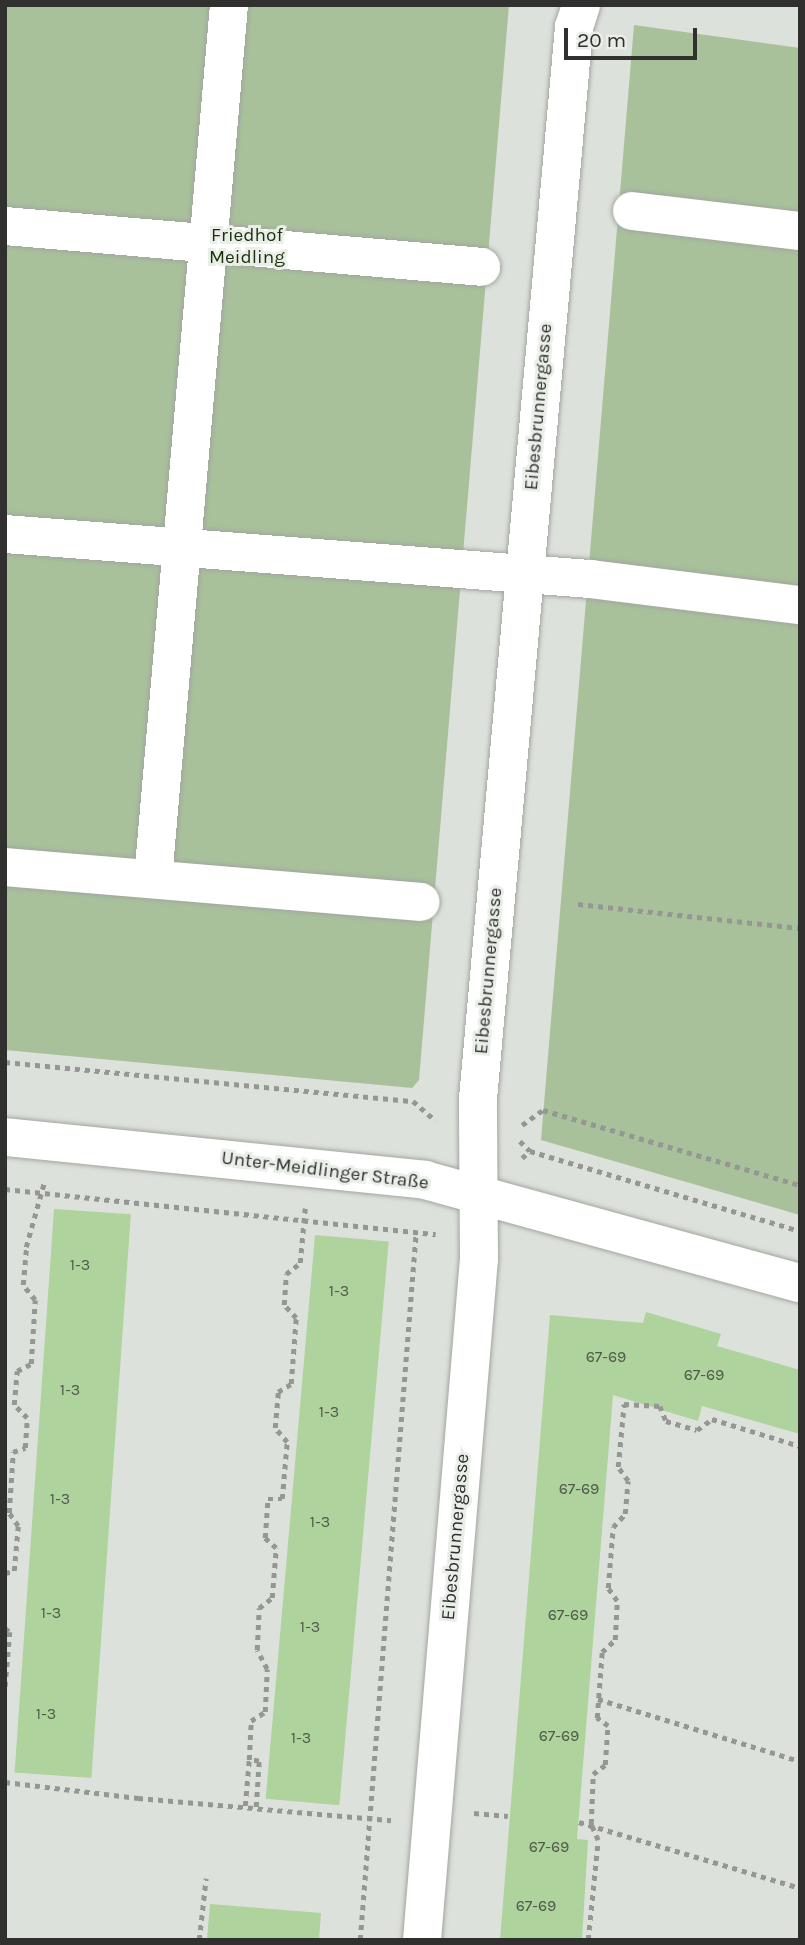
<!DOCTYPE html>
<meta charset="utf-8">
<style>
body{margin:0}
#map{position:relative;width:805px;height:1945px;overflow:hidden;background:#dde1db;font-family:Karla,sans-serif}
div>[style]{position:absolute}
.green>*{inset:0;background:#a8c19b}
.building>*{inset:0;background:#afd39d;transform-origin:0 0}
.path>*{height:4.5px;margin-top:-2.25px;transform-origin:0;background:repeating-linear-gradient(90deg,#959793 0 5px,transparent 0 10px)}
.roads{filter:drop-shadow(0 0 2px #a2a6a0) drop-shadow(0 0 2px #a2a6a0)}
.minor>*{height:38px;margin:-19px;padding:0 19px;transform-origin:19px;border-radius:19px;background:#fff}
span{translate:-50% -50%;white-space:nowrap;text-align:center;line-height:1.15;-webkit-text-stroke:6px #eaeee8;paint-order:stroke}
.number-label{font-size:16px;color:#505a4a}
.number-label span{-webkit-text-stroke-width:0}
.park-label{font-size:19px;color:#1a310c}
.street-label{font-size:19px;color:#30312f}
.frame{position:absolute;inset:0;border:7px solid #30312f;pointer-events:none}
.scale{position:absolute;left:564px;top:28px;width:133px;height:32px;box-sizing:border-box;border:4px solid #30312f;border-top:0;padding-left:9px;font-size:21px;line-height:24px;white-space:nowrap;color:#30312f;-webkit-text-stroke:5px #eaeee8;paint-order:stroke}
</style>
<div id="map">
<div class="green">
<div style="clip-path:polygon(5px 5px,509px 5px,419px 1080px,412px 1088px,5px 1050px)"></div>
<div style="clip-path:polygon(634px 25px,800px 48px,800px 1215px,541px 1140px)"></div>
</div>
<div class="building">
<div style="left:54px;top:1209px;width:77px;height:565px;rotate:4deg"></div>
<div style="left:315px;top:1235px;width:74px;height:566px;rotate:5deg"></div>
<div style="clip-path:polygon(646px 1312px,721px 1334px,717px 1346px,800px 1370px,800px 1434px,702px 1406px,698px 1421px,613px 1395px,577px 1839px,588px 1840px,582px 1940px,500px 1940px,550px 1315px,643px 1323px)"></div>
<div style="clip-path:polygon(210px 1904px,321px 1913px,319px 1940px,207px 1940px)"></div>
</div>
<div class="path">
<div style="left:578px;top:904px;width:223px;rotate:6.2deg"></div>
<div style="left:5px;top:1062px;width:410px;rotate:5.5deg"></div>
<div style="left:413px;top:1101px;width:30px;rotate:41deg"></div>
<div style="left:522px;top:1125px;width:26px;rotate:-36deg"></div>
<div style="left:543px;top:1110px;width:268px;rotate:16.3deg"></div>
<div style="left:520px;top:1141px;width:14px;rotate:45deg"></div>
<div style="left:522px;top:1158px;width:11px;rotate:-41deg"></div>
<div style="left:530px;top:1151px;width:282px;rotate:16.5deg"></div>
<div style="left:5px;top:1189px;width:433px;rotate:6deg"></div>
<div style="left:5px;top:1573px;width:9px;rotate:-13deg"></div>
<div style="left:14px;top:1571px;width:45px;rotate:-84.9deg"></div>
<div style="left:18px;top:1526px;width:16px;rotate:-125deg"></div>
<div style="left:9px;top:1513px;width:61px;rotate:-86.2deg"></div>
<div style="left:13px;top:1452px;width:13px;rotate:-18deg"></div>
<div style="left:25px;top:1448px;width:30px;rotate:-86deg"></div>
<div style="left:27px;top:1418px;width:18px;rotate:-135deg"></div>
<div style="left:14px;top:1405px;width:34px;rotate:-85deg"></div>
<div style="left:17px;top:1371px;width:16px;rotate:-27deg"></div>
<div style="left:31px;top:1364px;width:64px;rotate:-86.4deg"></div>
<div style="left:35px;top:1300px;width:19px;rotate:-129deg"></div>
<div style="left:23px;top:1285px;width:38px;rotate:-85deg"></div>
<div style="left:26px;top:1247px;width:66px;rotate:-74.3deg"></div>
<div style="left:5px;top:1628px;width:6px;rotate:39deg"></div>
<div style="left:10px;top:1632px;width:58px;rotate:94.9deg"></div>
<div style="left:598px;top:1699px;width:211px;rotate:17.1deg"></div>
<div style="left:5px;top:1782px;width:134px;rotate:6.9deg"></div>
<div style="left:138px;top:1798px;width:254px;rotate:5deg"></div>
<div style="left:245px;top:1806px;width:46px;rotate:-85deg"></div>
<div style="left:256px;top:1807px;width:46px;rotate:-86.3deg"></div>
<div style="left:259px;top:1761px;width:10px;rotate:-174deg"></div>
<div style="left:249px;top:1760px;width:39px;rotate:-87deg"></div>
<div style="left:251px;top:1721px;width:17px;rotate:-33deg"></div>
<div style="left:265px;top:1712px;width:43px;rotate:-87.3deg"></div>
<div style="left:267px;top:1669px;width:21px;rotate:-118deg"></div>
<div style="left:257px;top:1650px;width:42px;rotate:-87.3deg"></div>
<div style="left:259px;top:1608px;width:16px;rotate:-38deg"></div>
<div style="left:272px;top:1598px;width:50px;rotate:-85.4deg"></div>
<div style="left:276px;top:1548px;width:15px;rotate:-138deg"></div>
<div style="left:265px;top:1538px;width:39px;rotate:-86deg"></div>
<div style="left:268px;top:1499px;width:14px"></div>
<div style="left:282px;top:1499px;width:57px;rotate:-85deg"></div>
<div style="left:287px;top:1442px;width:18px;rotate:-131deg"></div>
<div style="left:275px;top:1428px;width:36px;rotate:-85deg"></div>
<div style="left:278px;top:1392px;width:15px;rotate:-32deg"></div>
<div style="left:291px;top:1384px;width:66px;rotate:-85.7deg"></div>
<div style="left:296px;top:1318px;width:18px;rotate:-133deg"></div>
<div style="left:284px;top:1305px;width:31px;rotate:-86deg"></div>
<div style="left:286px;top:1274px;width:18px;rotate:-38deg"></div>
<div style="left:300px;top:1263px;width:55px;rotate:-84.8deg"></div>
<div style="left:474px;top:1813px;width:34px;rotate:5deg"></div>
<div style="left:579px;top:1822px;width:231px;rotate:16.6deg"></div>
<div style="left:199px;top:1940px;width:62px;rotate:-83.6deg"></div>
<div style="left:360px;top:1940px;width:710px;rotate:-85.48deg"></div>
<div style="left:588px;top:1940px;width:100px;rotate:-84.3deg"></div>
<div style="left:598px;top:1840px;width:17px;rotate:-114deg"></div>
<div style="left:591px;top:1824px;width:50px;rotate:-87.7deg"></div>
<div style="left:593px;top:1774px;width:15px;rotate:-37deg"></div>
<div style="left:605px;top:1765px;width:39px;rotate:-86deg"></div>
<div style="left:608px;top:1726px;width:14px;rotate:-144deg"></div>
<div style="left:597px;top:1718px;width:66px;rotate:-85.7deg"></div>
<div style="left:602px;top:1652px;width:18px;rotate:-43deg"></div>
<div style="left:615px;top:1640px;width:39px;rotate:-87deg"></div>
<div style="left:617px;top:1601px;width:16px;rotate:-125deg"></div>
<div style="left:608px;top:1588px;width:61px;rotate:-85.3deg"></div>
<div style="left:613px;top:1527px;width:18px;rotate:-47deg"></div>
<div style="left:625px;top:1514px;width:33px;rotate:-85deg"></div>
<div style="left:628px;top:1481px;width:17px;rotate:-126deg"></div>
<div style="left:618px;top:1467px;width:63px;rotate:-84.6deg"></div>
<div style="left:624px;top:1404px;width:36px;rotate:3deg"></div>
<div style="left:660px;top:1406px;width:16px;rotate:68deg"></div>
<div style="left:666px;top:1421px;width:32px;rotate:16deg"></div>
<div style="left:697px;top:1430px;width:19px;rotate:-36deg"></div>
<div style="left:712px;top:1419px;width:92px;rotate:17.1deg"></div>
</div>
<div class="roads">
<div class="minor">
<div style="left:632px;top:211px;width:169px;rotate:6.8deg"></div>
<div style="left:5px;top:226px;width:478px;rotate:4.9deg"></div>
<div style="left:5px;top:534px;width:587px;rotate:4.4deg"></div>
<div style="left:590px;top:579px;width:212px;rotate:7.1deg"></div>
<div style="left:5px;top:867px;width:417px;rotate:4.8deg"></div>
<div style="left:153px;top:879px;width:877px;rotate:-85.03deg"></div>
<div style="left:5px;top:1137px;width:422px;rotate:5.8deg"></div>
<div style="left:425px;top:1180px;width:389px;rotate:15.4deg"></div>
<div style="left:422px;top:1940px;width:683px;rotate:-85.22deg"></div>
<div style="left:479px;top:1259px;width:160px;rotate:-90.4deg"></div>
<div style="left:478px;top:1099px;width:1076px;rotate:-84.88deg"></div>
<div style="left:574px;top:27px;width:23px;rotate:-72deg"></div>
</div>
</div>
<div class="number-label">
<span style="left:80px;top:1265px">1-3</span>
<span style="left:339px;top:1291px">1-3</span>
<span style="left:606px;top:1357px">67-69</span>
<span style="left:704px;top:1375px">67-69</span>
<span style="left:70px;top:1390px">1-3</span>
<span style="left:329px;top:1412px">1-3</span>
<span style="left:579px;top:1489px">67-69</span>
<span style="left:60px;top:1499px">1-3</span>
<span style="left:320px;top:1522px">1-3</span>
<span style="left:51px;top:1613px">1-3</span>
<span style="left:568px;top:1615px">67-69</span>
<span style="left:310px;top:1627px">1-3</span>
<span style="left:46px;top:1714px">1-3</span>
<span style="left:559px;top:1736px">67-69</span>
<span style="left:301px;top:1738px">1-3</span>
<span style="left:549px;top:1847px">67-69</span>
<span style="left:536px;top:1906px">67-69</span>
</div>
<div class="park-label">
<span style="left:247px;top:247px">Friedhof<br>Meidling</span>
</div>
<div class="street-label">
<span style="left:539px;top:407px;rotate:-85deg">Eibesbrunnergasse</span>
<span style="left:489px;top:971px;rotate:-85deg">Eibesbrunnergasse</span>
<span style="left:325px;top:1171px;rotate:7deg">Unter-Meidlinger Straße</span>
<span style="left:456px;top:1537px;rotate:-85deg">Eibesbrunnergasse</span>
</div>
<div class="frame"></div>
<div class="scale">20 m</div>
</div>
